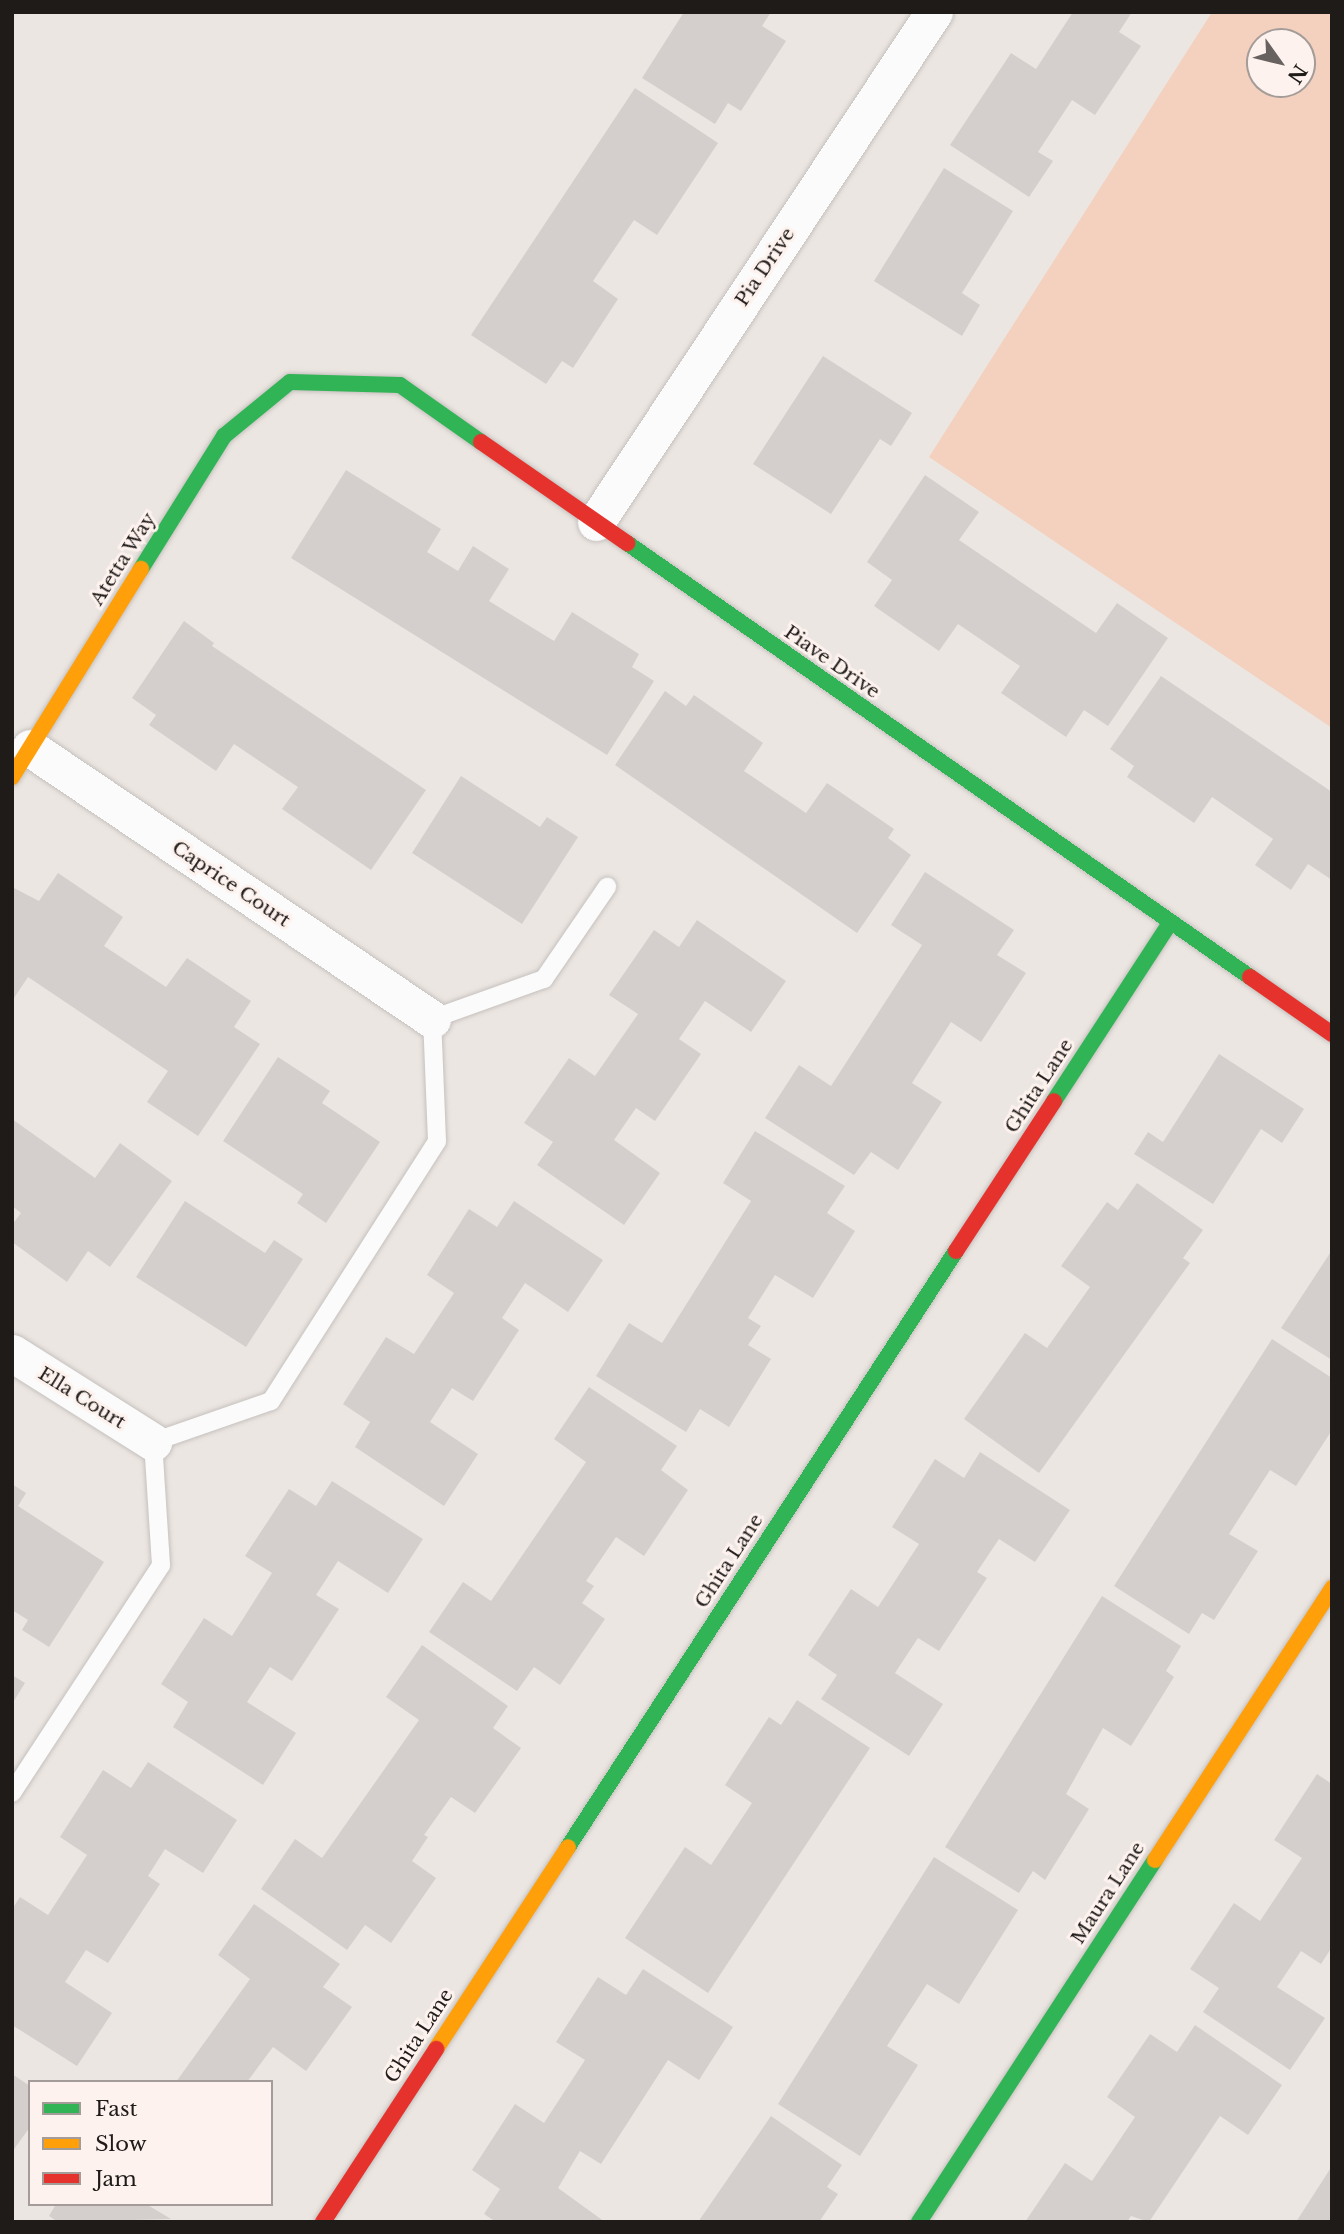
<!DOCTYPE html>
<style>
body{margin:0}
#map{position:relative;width:1344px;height:2234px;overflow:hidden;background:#ece6e2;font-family:"Libre Baskerville",serif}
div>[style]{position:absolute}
.green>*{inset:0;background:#f3d1be}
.building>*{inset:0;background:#d4cfcd}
.roads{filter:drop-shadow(0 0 2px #c5c1be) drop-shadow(0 0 2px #c5c1be)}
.lane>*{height:18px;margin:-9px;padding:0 9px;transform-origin:9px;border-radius:9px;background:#fcfbfb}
.street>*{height:37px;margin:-18.5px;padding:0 18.5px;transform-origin:18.5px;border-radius:18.5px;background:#fcfbfb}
.fast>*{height:16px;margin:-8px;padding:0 8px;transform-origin:8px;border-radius:8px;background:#30b455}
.slow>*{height:16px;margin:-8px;padding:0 8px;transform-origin:8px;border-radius:8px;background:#ff9f0a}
.jam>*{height:16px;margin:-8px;padding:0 8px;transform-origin:8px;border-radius:8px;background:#e5322d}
span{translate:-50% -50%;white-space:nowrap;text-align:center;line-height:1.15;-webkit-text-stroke:6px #fdf2ed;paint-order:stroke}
.street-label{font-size:19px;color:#1f1b19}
.frame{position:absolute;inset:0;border:14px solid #1f1b19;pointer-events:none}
.legend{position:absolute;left:28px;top:2080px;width:245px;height:126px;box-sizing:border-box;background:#fdf2ed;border:2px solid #a49c98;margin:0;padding:9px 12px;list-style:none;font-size:21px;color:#1f1b19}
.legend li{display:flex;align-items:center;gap:14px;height:35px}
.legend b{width:35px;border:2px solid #a49c98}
.north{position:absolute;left:1246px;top:28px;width:70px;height:70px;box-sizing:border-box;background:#fdf2ed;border:2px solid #a49c98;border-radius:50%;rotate:124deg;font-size:19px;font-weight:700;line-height:28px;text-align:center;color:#1f1b19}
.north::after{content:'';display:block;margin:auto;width:24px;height:32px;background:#67625f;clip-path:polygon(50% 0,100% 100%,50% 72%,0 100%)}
</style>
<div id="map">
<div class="green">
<div style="clip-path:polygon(evenodd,1212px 12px,1332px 12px,1332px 728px,929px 457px,1212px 12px,1260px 42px,1302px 42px,1302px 84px,1260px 84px,1260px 42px)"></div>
</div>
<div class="building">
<div style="clip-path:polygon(684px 12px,771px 12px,762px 26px,786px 41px,741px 111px,728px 103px,715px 124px,642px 78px)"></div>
<div style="clip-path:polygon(1073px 12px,1132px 12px,1119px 32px,1141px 46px,1095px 115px,1072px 100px,1038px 152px,1053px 161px,1029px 197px,950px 145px,1011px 53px,1036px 69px)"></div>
<div style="clip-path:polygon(635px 88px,718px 143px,657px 235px,634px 220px,593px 281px,618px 299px,573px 368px,562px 361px,546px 384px,471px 335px)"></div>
<div style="clip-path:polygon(944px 168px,1013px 211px,962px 293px,980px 305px,962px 336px,874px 281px)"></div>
<div style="clip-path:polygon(823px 356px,912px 413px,891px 446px,880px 439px,831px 514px,753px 464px)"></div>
<div style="clip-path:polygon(346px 470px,441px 529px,427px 552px,458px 571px,473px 546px,509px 569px,489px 601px,554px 641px,572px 612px,639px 654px,632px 667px,654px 681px,607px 755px,291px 558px)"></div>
<div style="clip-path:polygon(925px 475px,979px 512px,959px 540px,1096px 633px,1117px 603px,1168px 638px,1108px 726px,1084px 710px,1066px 737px,1001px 693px,1020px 666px,958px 624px,939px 651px,874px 606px,892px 580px,867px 562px)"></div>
<div style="clip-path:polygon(184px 621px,214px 643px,212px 646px,426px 790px,371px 870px,282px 809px,298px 787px,234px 744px,216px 771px,149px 725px,156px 715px,132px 698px)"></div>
<div style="clip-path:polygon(1161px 676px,1332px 792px,1332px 880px,1308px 864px,1291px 890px,1255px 865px,1273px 839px,1212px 797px,1194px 823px,1127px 777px,1134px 766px,1110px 749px)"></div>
<div style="clip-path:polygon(665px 691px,686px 706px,694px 695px,763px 743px,744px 771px,806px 813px,827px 783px,894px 829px,888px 838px,911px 855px,857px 933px,615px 765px)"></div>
<div style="clip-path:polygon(461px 776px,540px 827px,547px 817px,578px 837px,522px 924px,412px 853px)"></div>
<div style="clip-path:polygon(925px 872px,1014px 930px,997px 955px,1026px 973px,981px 1042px,951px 1022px,912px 1083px,942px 1102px,898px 1170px,871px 1152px,854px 1175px,765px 1118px,799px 1065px,831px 1086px,922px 945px,891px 925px)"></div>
<div style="clip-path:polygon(58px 873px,123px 917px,104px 946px,166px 987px,187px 958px,251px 1001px,234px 1027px,260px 1044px,198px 1136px,147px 1102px,168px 1071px,28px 977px,12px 1001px,12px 887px,39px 901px)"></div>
<div style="clip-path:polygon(697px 920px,786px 981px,751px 1032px,705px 1001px,679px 1039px,701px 1054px,655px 1121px,636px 1108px,614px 1140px,660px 1173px,624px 1225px,537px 1165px,553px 1142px,524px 1123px,569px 1058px,595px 1076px,638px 1014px,609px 995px,654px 930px,679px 947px)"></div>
<div style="clip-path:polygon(1219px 1054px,1304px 1109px,1282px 1143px,1261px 1129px,1213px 1204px,1134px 1154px,1148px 1132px,1163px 1142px)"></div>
<div style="clip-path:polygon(278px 1057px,330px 1091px,322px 1103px,380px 1142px,326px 1223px,297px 1203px,303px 1194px,223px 1141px)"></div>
<div style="clip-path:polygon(12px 1119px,95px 1178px,120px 1143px,172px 1181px,110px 1267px,88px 1251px,67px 1282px,12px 1242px,12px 1225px,21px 1213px,12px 1206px)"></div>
<div style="clip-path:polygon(755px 1131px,845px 1186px,827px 1213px,855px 1231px,813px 1298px,775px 1275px,748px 1318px,761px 1326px,748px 1345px,771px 1359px,729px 1427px,700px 1409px,686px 1432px,596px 1376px,629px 1323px,662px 1343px,751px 1201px,723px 1183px)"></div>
<div style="clip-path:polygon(1137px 1183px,1203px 1230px,1183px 1258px,1190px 1263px,1039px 1473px,964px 1419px,1025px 1333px,1047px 1348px,1090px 1287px,1061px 1266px,1107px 1202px,1118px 1210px)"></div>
<div style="clip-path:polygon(185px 1201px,265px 1253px,274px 1240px,303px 1259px,246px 1347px,136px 1277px)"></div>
<div style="clip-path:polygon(514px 1201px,603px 1260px,568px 1312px,525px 1283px,502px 1318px,519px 1330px,473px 1401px,452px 1388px,430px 1422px,478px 1454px,444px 1506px,355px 1447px,370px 1422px,343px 1404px,386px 1337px,414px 1354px,454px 1293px,427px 1275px,469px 1209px,497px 1227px)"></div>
<div style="clip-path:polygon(1332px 1250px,1332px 1360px,1281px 1328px)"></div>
<div style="clip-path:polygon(1272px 1339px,1332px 1378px,1332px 1430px,1296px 1486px,1270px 1470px,1229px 1534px,1258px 1551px,1214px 1620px,1202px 1613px,1189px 1634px,1114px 1586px)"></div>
<div style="clip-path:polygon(589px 1387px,677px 1446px,661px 1470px,688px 1490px,644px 1556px,616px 1537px,586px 1581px,594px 1586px,582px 1603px,605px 1619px,560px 1685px,534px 1667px,517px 1691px,429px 1632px,463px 1582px,491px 1601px,586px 1462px,554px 1439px)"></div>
<div style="clip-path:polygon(980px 1452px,1070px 1510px,1035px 1562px,999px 1539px,977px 1572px,987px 1578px,939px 1651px,918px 1638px,895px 1673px,943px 1704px,909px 1756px,821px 1699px,837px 1675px,808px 1655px,851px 1589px,878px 1607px,919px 1544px,892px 1527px,935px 1459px,964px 1478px)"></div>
<div style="clip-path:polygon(332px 1481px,423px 1539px,388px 1593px,338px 1561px,316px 1595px,339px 1609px,292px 1681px,270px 1667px,247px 1702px,296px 1733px,263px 1785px,173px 1727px,188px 1702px,161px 1684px,204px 1618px,232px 1636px,272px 1573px,245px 1556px,289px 1489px,316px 1506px)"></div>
<div style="clip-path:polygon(12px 1484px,26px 1493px,18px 1506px,104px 1562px,49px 1647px,22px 1630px,28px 1620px,12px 1610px)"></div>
<div style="clip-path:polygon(1102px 1596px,1181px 1646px,1166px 1671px,1174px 1677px,1131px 1746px,1103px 1728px,1066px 1794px,1089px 1809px,1045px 1880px,1033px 1871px,1019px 1893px,945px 1847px)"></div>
<div style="clip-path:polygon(422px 1645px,508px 1706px,493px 1728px,521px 1748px,475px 1813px,451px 1797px,424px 1835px,428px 1837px,412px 1861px,436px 1878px,391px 1943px,365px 1925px,347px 1950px,261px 1889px,295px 1839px,322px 1858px,419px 1720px,386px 1697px)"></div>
<div style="clip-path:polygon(12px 1675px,25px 1683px,12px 1704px)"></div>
<div style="clip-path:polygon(797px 1700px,870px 1748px,708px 1993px,625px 1938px,685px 1847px,711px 1865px,752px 1803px,725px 1785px,769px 1717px,781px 1725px)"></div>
<div style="clip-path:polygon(148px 1762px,237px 1820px,203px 1873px,165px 1849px,148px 1876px,160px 1884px,108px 1963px,86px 1950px,65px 1982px,112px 2013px,77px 2066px,12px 2025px,12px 1909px,20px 1897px,48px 1915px,87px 1855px,60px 1837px,103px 1770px,131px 1788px)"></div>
<div style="clip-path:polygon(1317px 1774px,1332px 1784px,1332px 1947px,1321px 1964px,1301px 1951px,1277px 1987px,1325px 2018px,1290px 2070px,1203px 2012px,1219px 1988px,1190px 1969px,1234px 1903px,1260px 1921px,1302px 1858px,1274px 1840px)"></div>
<div style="clip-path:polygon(934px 1857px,1018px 1910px,959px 2004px,927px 1984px,887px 2046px,918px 2065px,860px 2156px,778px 2104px)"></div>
<div style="clip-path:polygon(254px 1904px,340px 1964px,323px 1987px,352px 2007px,306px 2071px,273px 2047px,247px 2082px,176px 2082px,250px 1979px,218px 1955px)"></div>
<div style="clip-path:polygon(643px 1969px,733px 2027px,699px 2080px,668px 2060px,601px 2164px,580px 2151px,558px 2188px,605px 2222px,496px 2222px,484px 2214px,500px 2189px,472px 2170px,515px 2104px,544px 2123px,585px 2060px,556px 2042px,598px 1977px,626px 1995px)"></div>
<div style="clip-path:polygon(1195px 2025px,1282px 2085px,1248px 2135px,1220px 2116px,1149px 2222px,1131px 2216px,1127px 2222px,1025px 2222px,1065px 2163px,1092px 2181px,1135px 2117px,1107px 2097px,1150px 2034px,1177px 2052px)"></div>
<div style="clip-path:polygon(12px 2074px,30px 2086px,30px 2127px,12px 2152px)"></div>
<div style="clip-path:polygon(771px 2116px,842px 2165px,827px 2187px,838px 2194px,819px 2222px,698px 2222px)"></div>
<div style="clip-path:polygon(1332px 2166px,1332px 2222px,1296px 2222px)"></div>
<div style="clip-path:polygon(56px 2204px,146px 2204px,171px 2219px,58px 2222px,49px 2216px)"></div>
</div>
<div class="roads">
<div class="lane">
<div style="left:12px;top:1793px;width:272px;rotate:-56.8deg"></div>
<div style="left:161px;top:1565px;width:123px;rotate:-93.7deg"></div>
<div style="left:153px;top:1442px;width:125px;rotate:-19.2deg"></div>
<div style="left:271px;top:1401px;width:308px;rotate:-57.4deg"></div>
<div style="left:437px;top:1141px;width:122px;rotate:-92.3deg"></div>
<div style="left:432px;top:1019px;width:119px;rotate:-19.7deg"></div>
<div style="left:544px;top:979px;width:112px;rotate:-55.6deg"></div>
</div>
<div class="street">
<div style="left:596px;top:522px;width:612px;rotate:-56.47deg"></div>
<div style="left:30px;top:748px;width:485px;rotate:34deg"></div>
<div style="left:12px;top:1353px;width:167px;rotate:32.3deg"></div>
</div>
<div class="fast">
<div style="left:627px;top:543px;width:759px;rotate:34.86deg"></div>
<div style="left:141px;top:569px;width:157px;rotate:-58deg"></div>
<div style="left:224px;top:436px;width:85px;rotate:-39.3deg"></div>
<div style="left:290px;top:382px;width:110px;rotate:1.6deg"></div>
<div style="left:400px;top:385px;width:99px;rotate:35.1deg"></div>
<div style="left:1054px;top:1101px;width:212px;rotate:-56.9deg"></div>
<div style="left:568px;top:1847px;width:711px;rotate:-56.94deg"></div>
<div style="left:919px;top:2222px;width:432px;rotate:-56.9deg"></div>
</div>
<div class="slow">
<div style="left:12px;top:777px;width:245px;rotate:-58.2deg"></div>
<div style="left:1155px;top:1860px;width:325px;rotate:-56.9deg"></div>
<div style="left:436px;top:2049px;width:241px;rotate:-56.8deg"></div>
</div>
<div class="jam">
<div style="left:481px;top:442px;width:178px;rotate:34.7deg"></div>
<div style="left:1250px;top:977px;width:100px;rotate:34.8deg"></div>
<div style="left:956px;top:1251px;width:179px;rotate:-56.8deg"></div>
<div style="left:323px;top:2222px;width:207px;rotate:-56.8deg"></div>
</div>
</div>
<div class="street-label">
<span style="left:765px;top:267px;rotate:-56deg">Pia Drive</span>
<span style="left:123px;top:559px;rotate:-58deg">Atetta Way</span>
<span style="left:832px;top:662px;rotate:35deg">Piave Drive</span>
<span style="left:231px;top:884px;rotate:34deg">Caprice Court</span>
<span style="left:1039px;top:1086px;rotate:-57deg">Ghita Lane</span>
<span style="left:82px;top:1398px;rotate:32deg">Ella Court</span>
<span style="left:729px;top:1561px;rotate:-57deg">Ghita Lane</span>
<span style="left:1108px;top:1893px;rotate:-57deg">Maura Lane</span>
<span style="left:419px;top:2036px;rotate:-57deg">Ghita Lane</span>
</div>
<div class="frame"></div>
<ul class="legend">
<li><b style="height:9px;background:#30b455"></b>Fast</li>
<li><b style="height:9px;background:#ff9f0a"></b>Slow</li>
<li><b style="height:9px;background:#e5322d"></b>Jam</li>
</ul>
<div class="north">N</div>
</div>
